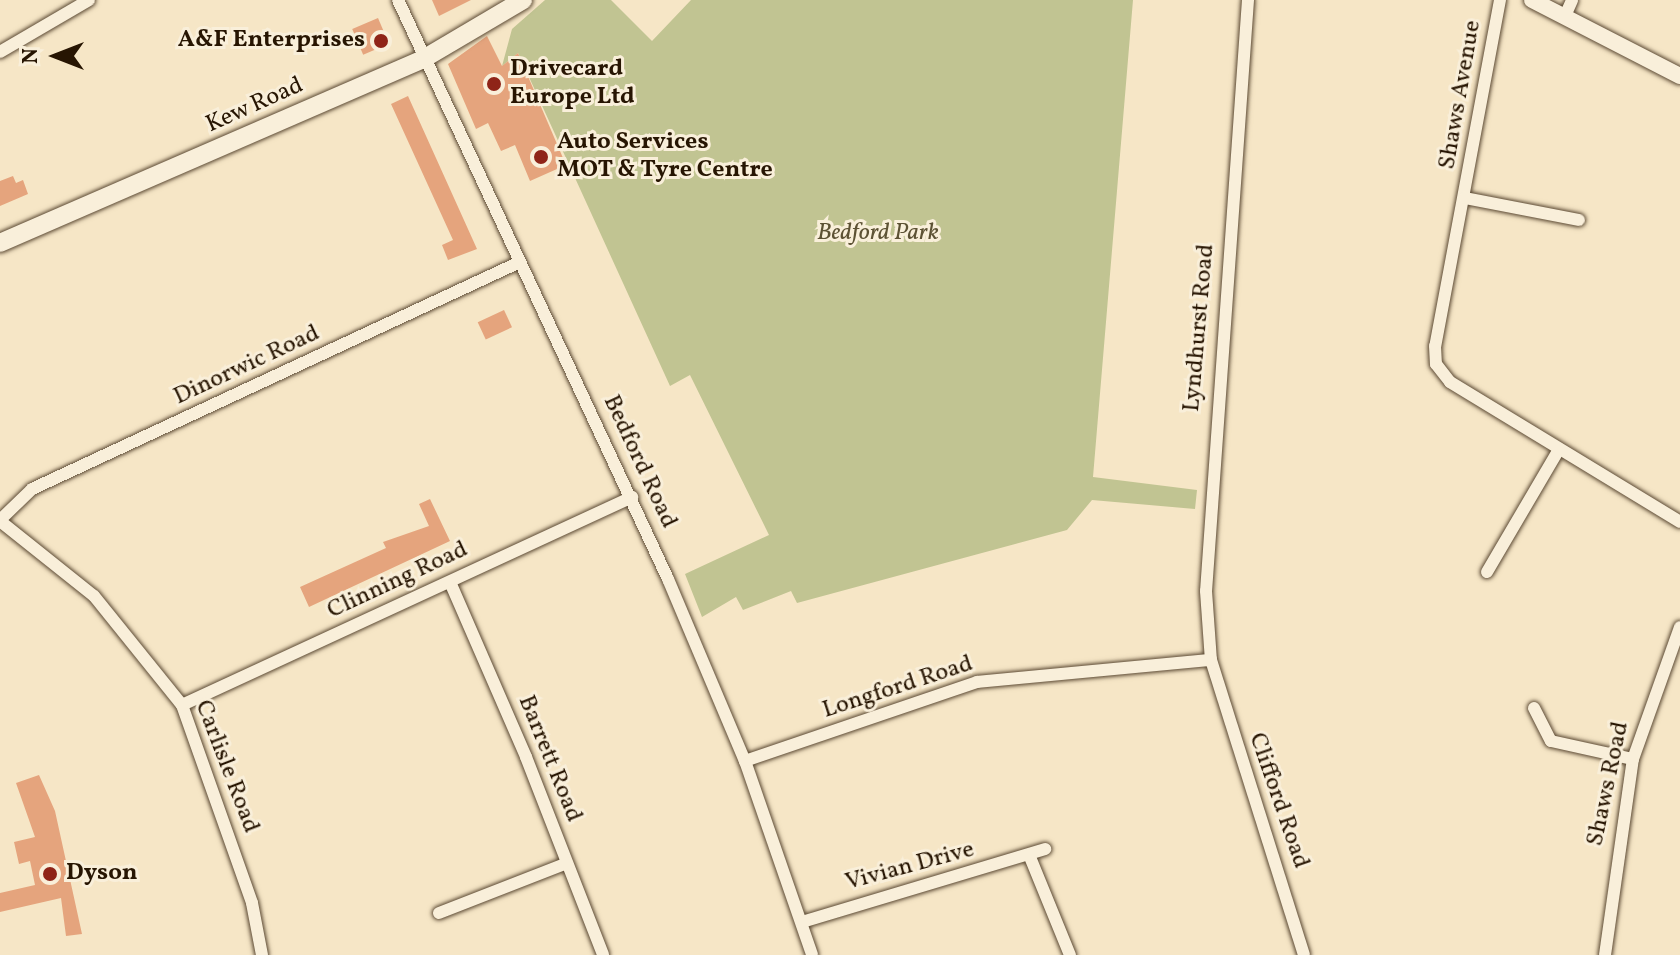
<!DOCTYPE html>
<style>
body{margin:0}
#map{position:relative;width:1680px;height:955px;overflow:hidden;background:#f6e6c6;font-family:Vollkorn,serif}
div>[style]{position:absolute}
.green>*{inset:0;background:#c1c492}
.building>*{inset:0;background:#e5a47d;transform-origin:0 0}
.roads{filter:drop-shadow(0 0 2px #5b4933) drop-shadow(0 0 2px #5b4933)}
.minor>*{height:12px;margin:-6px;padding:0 6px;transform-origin:6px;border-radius:6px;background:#f9efda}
.tertiary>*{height:16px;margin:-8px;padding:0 8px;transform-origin:8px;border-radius:8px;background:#f9efda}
.secondary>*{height:18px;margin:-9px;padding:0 9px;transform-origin:9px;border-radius:9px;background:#f9efda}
.dots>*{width:22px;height:22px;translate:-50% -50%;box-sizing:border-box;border:4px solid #f9efda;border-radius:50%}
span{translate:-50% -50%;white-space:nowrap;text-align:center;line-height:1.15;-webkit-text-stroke:6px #f9efda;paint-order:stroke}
.poi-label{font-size:24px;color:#271502;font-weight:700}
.right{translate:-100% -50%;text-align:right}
.left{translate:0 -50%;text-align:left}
.street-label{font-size:24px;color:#271502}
.park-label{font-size:24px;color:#5d5234;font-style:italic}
.north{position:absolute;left:16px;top:16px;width:80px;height:80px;-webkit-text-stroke:6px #f9efda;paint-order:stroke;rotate:270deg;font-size:22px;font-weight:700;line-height:32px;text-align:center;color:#271502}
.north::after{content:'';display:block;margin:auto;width:28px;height:36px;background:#271502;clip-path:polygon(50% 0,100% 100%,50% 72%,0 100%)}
</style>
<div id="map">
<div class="green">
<div style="clip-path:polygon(545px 0,611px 0,652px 41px,691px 0,1133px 0,1093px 477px,1197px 490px,1195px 509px,1092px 500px,1067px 530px,797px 603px,791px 591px,743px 610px,736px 597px,702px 617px,685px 574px,769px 535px,690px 375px,670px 386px,518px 53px,502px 66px,512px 29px)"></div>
</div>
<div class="building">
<div style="clip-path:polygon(432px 0,471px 0,439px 16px)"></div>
<div style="left:378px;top:18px;width:28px;height:28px;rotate:67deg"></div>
<div style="clip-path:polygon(487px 36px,502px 66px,518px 53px,566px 165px,530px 181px,515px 145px,501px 151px,488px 123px,476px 129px,448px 64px)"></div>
<div style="clip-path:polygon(408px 96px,477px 249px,448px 260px,442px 245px,453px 240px,391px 104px)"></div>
<div style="clip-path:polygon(13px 176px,16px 183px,23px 180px,28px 194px,0 206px,0 181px)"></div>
<div style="left:504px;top:310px;width:19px;height:29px;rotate:65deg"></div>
<div style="clip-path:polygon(430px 499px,450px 541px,309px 607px,300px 587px,386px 548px,383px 542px,429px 526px,419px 504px)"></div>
<div style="clip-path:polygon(39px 775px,55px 811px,82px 934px,66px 936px,61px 898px,0 912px,0 893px,35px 885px,30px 861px,19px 864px,14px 842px,35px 837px,16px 783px)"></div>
</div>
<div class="roads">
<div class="minor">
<div style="left:398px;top:0;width:639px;rotate:65deg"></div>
<div style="left:668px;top:579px;width:198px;rotate:67.1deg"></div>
<div style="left:745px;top:761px;width:205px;rotate:70.9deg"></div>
<div style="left:1248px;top:0;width:592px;rotate:94.06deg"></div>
<div style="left:1206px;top:591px;width:69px;rotate:85.9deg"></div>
<div style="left:1211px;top:660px;width:309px;rotate:72.5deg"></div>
<div style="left:1500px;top:0;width:352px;rotate:100.6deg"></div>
<div style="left:1435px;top:346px;width:18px;rotate:87deg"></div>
<div style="left:1436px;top:364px;width:23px;rotate:52deg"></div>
<div style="left:1450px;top:382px;width:269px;rotate:31.3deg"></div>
<div style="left:1565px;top:16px;width:17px;rotate:-66deg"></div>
<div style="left:0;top:52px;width:103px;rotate:-30.3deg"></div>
<div style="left:1465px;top:198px;width:116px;rotate:10.9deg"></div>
<div style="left:0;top:520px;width:45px;rotate:-44.1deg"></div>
<div style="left:32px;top:489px;width:538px;rotate:-24.95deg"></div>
<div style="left:0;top:521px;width:120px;rotate:38.6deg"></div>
<div style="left:94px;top:596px;width:140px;rotate:51.1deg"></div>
<div style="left:182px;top:705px;width:210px;rotate:70.5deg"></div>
<div style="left:252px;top:903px;width:53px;rotate:79.1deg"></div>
<div style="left:1487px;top:572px;width:140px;rotate:-59.6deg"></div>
<div style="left:450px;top:582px;width:191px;rotate:66.5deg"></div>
<div style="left:526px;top:757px;width:212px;rotate:68.7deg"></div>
<div style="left:182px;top:705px;width:496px;rotate:-24.8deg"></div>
<div style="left:1534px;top:708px;width:37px;rotate:63deg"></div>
<div style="left:1551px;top:741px;width:84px;rotate:12.4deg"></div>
<div style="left:745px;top:761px;width:245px;rotate:-18.8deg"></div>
<div style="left:977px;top:682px;width:235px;rotate:-5.4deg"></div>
<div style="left:1030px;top:857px;width:106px;rotate:67.8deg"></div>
<div style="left:439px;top:913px;width:137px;rotate:-21.3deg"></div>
<div style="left:802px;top:922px;width:254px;rotate:-16.7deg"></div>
<div style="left:1605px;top:955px;width:198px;rotate:-81.9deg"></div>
<div style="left:1633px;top:759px;width:140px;rotate:-70.4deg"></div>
</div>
<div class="tertiary">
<div style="left:1532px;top:0;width:166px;rotate:27.2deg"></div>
</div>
<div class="secondary">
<div style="left:0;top:243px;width:464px;rotate:-23.5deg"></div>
<div style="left:425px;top:58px;width:114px;rotate:-30.6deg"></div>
</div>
</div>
<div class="dots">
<div style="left:381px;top:41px;background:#8f2418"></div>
<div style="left:494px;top:84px;background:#8f2418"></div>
<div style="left:541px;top:157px;background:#8f2418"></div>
<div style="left:50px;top:874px;background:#8f2418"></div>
</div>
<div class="poi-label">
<span class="right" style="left:365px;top:41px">A&amp;F Enterprises</span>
<span class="left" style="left:510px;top:84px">Drivecard<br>Europe Ltd</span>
<span class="left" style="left:557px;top:157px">Auto Services<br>MOT &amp; Tyre Centre</span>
<span class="left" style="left:66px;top:874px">Dyson</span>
</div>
<div class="street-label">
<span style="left:1461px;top:95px;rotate:-80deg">Shaws Avenue</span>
<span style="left:255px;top:106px;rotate:-24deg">Kew Road</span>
<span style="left:1200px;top:328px;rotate:-85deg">Lyndhurst Road</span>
<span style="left:247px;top:366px;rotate:-25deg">Dinorwic Road</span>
<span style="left:639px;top:462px;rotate:65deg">Bedford Road</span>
<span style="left:398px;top:581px;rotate:-25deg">Clinning Road</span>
<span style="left:898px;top:688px;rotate:-18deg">Longford Road</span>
<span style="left:549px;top:759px;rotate:68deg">Barrett Road</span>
<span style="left:226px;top:767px;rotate:69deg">Carlisle Road</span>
<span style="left:1609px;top:784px;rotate:-78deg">Shaws Road</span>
<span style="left:1278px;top:801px;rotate:71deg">Clifford Road</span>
<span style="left:910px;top:867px;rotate:-15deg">Vivian Drive</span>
</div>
<div class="park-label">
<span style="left:878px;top:234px">Bedford Park</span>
</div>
<div class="north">N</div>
</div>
